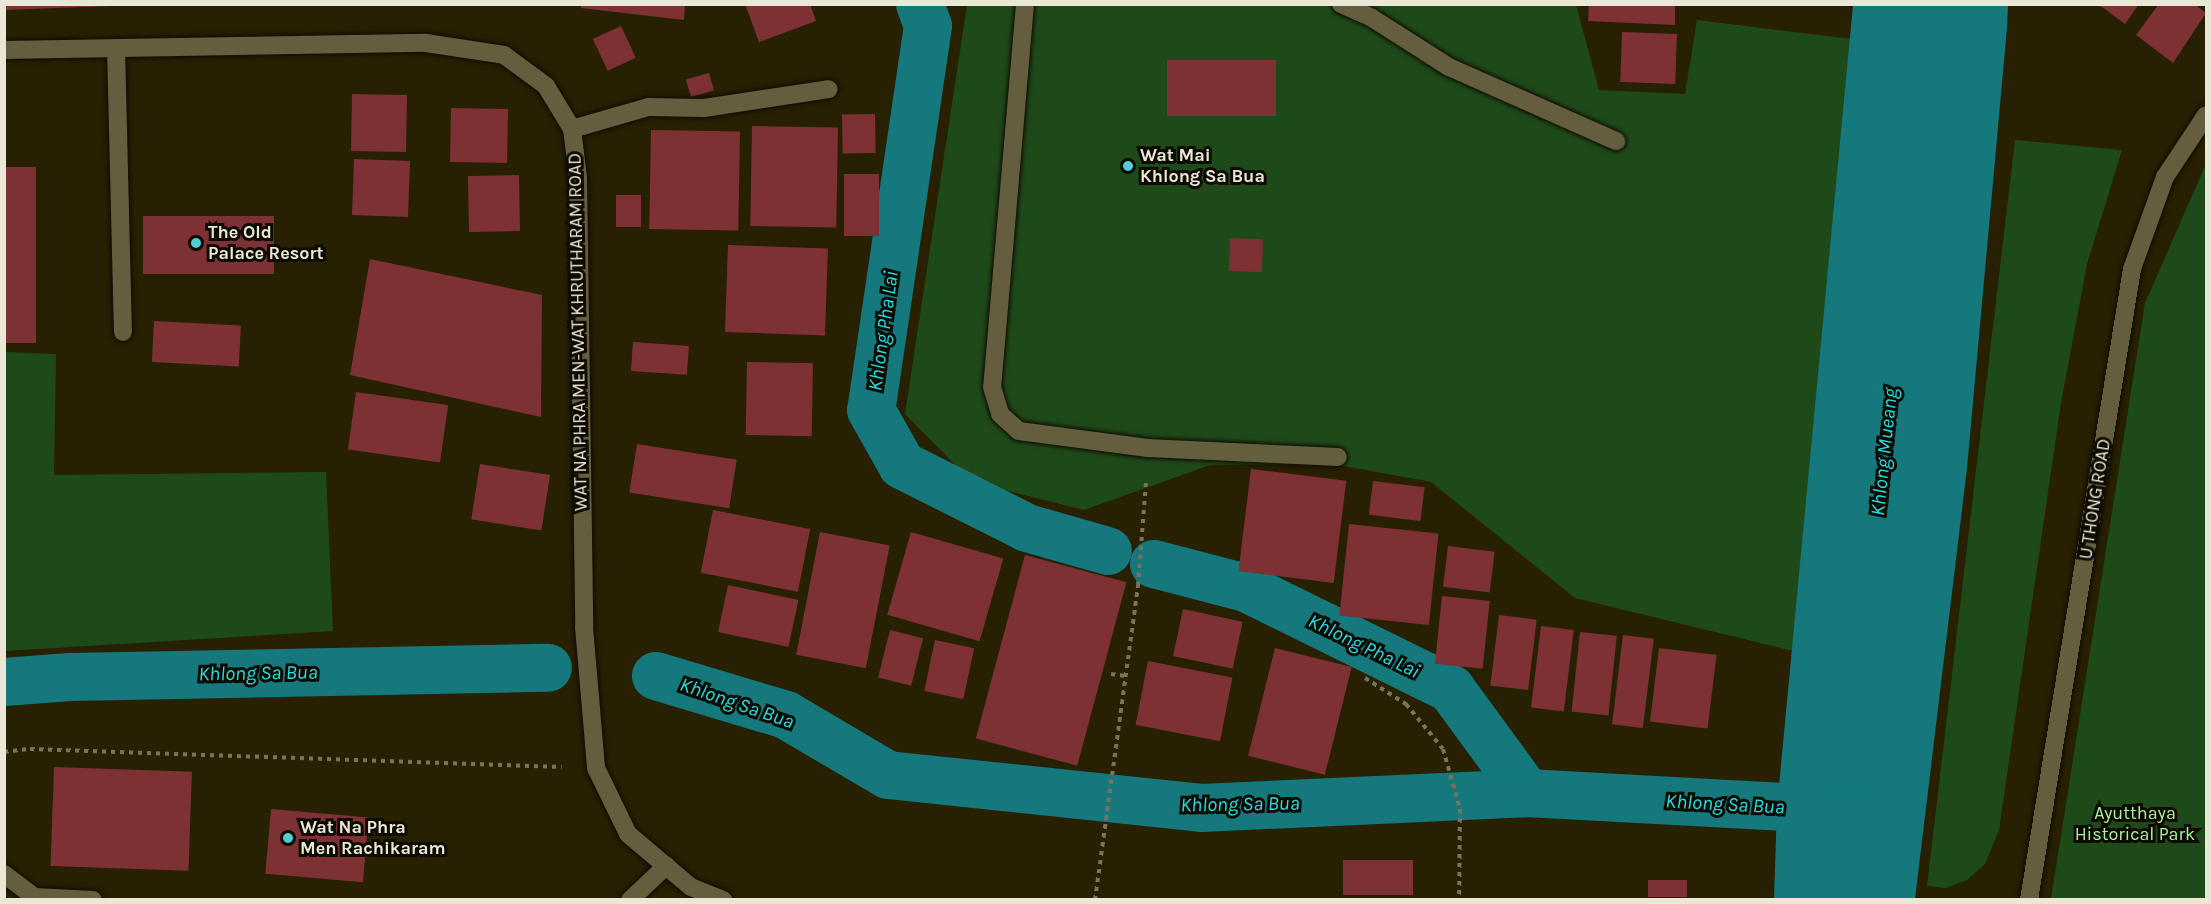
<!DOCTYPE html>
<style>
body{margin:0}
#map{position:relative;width:2211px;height:904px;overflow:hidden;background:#272003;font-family:Karla,sans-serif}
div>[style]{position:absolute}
.green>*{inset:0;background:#1e4a19}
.water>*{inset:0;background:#14787c}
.canal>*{height:48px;margin:-24px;padding:0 24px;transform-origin:24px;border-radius:24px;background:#14787c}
.building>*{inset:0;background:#7d3134;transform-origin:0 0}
.path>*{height:4px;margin-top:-2px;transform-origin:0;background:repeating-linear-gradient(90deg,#78735b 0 4.5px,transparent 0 9px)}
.roads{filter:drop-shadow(0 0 2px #100900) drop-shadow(0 0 2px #100900)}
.lane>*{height:18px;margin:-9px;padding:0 9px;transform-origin:9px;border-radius:9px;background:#645d3e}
.street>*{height:18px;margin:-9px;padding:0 9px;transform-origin:9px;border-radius:9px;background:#645d3e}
.secondary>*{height:18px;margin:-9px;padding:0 9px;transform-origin:9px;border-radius:9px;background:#645d3e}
.dots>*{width:16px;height:16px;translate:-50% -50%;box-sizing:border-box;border:3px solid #0d0a02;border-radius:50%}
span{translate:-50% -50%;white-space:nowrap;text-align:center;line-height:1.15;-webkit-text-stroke:6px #0d0a02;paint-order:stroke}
.poi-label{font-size:18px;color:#ebe7d6;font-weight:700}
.left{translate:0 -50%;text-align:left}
.street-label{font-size:18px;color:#ebe7d6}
.park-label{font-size:18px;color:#a7f29d}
.water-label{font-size:20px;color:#23dfe5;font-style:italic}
.frame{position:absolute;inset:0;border:6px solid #ebe7d6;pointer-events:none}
</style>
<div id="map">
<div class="green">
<div style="clip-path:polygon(967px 5px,1576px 5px,1599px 90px,1685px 94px,1697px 20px,1852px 39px,1793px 651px,1575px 598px,1431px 482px,1333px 464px,1210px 465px,1084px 510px,972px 482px,905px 414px)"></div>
<div style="clip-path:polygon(2015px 140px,2122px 150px,2087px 264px,2061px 403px,1999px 830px,1985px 864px,1967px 880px,1946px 888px,1927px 886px)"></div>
<div style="clip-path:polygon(2206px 164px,2206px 899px,2051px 899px,2145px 303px)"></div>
<div style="clip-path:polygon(5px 352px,56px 354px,54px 475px,326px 472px,333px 631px,5px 651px)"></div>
</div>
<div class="water">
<div style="clip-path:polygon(1853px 5px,2008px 5px,2007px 28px,1967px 468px,1915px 899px,1774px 899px,1777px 807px)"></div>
</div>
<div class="canal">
<div style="left:920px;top:4px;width:23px;rotate:70deg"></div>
<div style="left:928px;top:26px;width:388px;rotate:98.4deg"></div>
<div style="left:871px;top:410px;width:63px;rotate:60.6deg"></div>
<div style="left:902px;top:465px;width:140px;rotate:26.7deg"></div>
<div style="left:1027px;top:528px;width:84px;rotate:15.9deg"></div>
<div style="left:1154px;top:564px;width:95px;rotate:14.6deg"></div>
<div style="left:1246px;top:588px;width:229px;rotate:26.2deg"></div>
<div style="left:1451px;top:689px;width:129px;rotate:53.8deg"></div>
<div style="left:656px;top:676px;width:136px;rotate:16.7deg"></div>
<div style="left:786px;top:715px;width:118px;rotate:30.5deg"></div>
<div style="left:888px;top:775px;width:315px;rotate:6deg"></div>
<div style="left:1201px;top:808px;width:326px;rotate:-2.6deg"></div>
<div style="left:1527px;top:793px;width:317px;rotate:3.1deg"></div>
<div style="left:4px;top:682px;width:66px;rotate:-4.3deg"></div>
<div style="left:70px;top:677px;width:478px;rotate:-1.1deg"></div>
</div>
<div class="building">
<div style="clip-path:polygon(4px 4px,111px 4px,111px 6px,4px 10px)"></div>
<div style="clip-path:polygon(581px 4px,685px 4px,684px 20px,581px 8px)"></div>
<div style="clip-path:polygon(745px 4px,810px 4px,816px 21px,759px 42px)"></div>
<div style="clip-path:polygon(1589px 4px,1675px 4px,1675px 25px,1588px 21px)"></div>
<div style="clip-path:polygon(2098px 4px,2139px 4px,2125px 24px)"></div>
<div style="clip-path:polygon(2159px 4px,2194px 4px,2206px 13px,2173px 63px,2136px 35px)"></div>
<div style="left:621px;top:26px;width:35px;height:31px;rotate:65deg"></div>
<div style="left:1622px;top:32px;width:55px;height:50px;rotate:2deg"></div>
<div style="left:1167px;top:60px;width:109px;height:56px"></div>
<div style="left:709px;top:73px;width:18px;height:24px;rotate:74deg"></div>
<div style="left:352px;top:94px;width:55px;height:57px;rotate:1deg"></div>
<div style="left:451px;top:108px;width:57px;height:54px;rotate:1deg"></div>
<div style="left:875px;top:114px;width:39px;height:33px;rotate:89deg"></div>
<div style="left:752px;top:126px;width:86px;height:100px;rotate:1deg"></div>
<div style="left:651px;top:130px;width:89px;height:99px;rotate:1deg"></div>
<div style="left:354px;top:159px;width:56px;height:56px;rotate:2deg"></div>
<div style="left:36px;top:167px;width:176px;height:32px;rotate:90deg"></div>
<div style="left:844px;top:174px;width:35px;height:62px"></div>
<div style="left:519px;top:175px;width:56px;height:51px;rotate:89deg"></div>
<div style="left:616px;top:195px;width:25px;height:32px"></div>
<div style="left:143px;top:216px;width:131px;height:58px"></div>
<div style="left:1230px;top:238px;width:33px;height:33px;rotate:2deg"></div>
<div style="left:728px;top:245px;width:100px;height:87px;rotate:2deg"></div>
<div style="clip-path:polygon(370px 259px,542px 295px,541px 417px,350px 375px)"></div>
<div style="left:154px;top:321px;width:87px;height:41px;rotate:3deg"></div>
<div style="left:633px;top:342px;width:56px;height:29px;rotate:4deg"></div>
<div style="left:747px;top:362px;width:66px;height:73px;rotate:1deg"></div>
<div style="left:356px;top:392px;width:93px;height:58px;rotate:8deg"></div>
<div style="left:637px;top:444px;width:101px;height:49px;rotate:9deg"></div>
<div style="left:480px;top:464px;width:71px;height:56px;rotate:9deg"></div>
<div style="left:1251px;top:469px;width:96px;height:103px;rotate:7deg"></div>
<div style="left:1373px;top:481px;width:52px;height:34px;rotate:7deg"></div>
<div style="left:713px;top:510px;width:99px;height:64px;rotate:11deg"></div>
<div style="left:1349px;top:524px;width:90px;height:92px;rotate:6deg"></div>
<div style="left:820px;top:532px;width:71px;height:125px;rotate:11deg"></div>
<div style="left:911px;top:532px;width:96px;height:86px;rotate:16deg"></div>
<div style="left:1448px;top:546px;width:47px;height:41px;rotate:7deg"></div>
<div style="left:1025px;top:555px;width:105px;height:190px;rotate:15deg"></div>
<div style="left:728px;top:585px;width:72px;height:48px;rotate:12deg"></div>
<div style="left:1442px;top:596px;width:48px;height:68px;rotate:6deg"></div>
<div style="left:1183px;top:609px;width:61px;height:48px;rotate:12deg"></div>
<div style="left:1499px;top:615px;width:38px;height:71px;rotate:7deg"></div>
<div style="left:1541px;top:626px;width:33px;height:82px;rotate:7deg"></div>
<div style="left:890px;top:630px;width:34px;height:49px;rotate:14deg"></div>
<div style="left:1580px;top:632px;width:37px;height:80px;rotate:6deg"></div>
<div style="left:1623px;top:635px;width:31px;height:90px;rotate:7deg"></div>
<div style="left:935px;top:640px;width:40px;height:52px;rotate:12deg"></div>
<div style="left:1275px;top:648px;width:79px;height:111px;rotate:14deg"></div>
<div style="left:1659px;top:648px;width:58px;height:74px;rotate:7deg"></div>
<div style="left:1148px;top:661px;width:86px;height:65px;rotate:11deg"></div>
<div style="left:54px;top:767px;width:138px;height:99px;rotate:2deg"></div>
<div style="left:271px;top:809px;width:98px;height:65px;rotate:5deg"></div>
<div style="left:1343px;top:860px;width:70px;height:35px"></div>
<div style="left:1648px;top:880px;width:39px;height:17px"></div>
</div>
<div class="path">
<div style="left:1111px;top:674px;width:15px;rotate:8deg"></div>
<div style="left:1365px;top:678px;width:49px;rotate:32.4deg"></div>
<div style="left:1406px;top:704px;width:58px;rotate:50.6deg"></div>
<div style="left:1443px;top:749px;width:62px;rotate:74.2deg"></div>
<div style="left:1460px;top:809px;width:91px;rotate:90.6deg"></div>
<div style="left:4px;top:752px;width:26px;rotate:-7deg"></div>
<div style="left:30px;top:749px;width:532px;rotate:1.94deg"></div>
<div style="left:1095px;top:900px;width:317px;rotate:-82.2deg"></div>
<div style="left:1138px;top:586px;width:105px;rotate:-85.6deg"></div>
</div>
<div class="roads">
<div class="lane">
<div style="left:116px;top:48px;width:284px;rotate:88.6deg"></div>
<div style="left:572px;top:129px;width:79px;rotate:-16.1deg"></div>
<div style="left:648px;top:107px;width:56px;rotate:1deg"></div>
<div style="left:704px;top:108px;width:126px;rotate:-8.6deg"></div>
<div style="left:4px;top:874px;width:39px;rotate:37deg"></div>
<div style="left:35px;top:897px;width:58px;rotate:3deg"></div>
<div style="left:630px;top:900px;width:50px;rotate:-43.4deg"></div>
</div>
<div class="street">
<div style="left:1025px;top:4px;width:384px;rotate:94.9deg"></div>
<div style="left:992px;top:387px;width:28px;rotate:73deg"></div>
<div style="left:1000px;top:414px;width:25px;rotate:42deg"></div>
<div style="left:1019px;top:431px;width:130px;rotate:7.5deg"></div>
<div style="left:1148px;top:448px;width:190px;rotate:2.7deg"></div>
<div style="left:1341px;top:4px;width:34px;rotate:24deg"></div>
<div style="left:1372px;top:18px;width:91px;rotate:32.5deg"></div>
<div style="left:1449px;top:67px;width:183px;rotate:23.9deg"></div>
</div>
<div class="secondary">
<div style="left:4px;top:50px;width:422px;rotate:-1deg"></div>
<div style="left:426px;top:43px;width:79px;rotate:8.7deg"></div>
<div style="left:504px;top:55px;width:52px;rotate:36.4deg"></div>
<div style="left:546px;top:86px;width:50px;rotate:58.8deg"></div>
<div style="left:572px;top:129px;width:48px;rotate:82.9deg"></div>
<div style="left:578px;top:177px;width:450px;rotate:89.2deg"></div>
<div style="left:584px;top:627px;width:142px;rotate:85.1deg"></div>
<div style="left:596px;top:768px;width:73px;rotate:64.1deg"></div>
<div style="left:628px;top:834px;width:82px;rotate:40.1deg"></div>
<div style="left:691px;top:887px;width:35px;rotate:22deg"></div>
<div style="left:2029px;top:900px;width:639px;rotate:-80.73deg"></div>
<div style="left:2132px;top:269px;width:98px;rotate:-70.3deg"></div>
<div style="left:2165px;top:177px;width:74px;rotate:-56.5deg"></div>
</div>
</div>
<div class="dots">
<div style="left:1128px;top:166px;background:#52ccd6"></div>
<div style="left:196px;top:243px;background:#52ccd6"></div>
<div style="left:288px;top:838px;background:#52ccd6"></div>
</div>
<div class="poi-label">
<span class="left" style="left:1140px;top:166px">Wat Mai<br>Khlong Sa Bua</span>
<span class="left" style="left:208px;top:243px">The Old<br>Palace Resort</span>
<span class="left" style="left:300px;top:838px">Wat Na Phra<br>Men Rachikaram</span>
</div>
<div class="street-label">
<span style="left:578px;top:332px;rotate:-91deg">WAT NA PHRA MEN-WAT KHRUTHARAM ROAD</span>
<span style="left:2095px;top:499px;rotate:-81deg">U THONG ROAD</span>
</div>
<div class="park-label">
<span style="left:2135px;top:824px">Ayutthaya<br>Historical Park</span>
</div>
<div class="water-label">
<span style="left:883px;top:331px;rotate:-82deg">Khlong Pha Lai</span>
<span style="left:1884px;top:452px;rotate:-84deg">Khlong Mueang</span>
<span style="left:1364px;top:646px;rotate:26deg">Khlong Pha Lai</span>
<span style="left:258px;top:673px;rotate:-1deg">Khlong Sa Bua</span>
<span style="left:737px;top:703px;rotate:19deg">Khlong Sa Bua</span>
<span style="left:1240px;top:804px;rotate:-1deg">Khlong Sa Bua</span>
<span style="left:1725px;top:804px;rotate:3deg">Khlong Sa Bua</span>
</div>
<div class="frame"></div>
</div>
